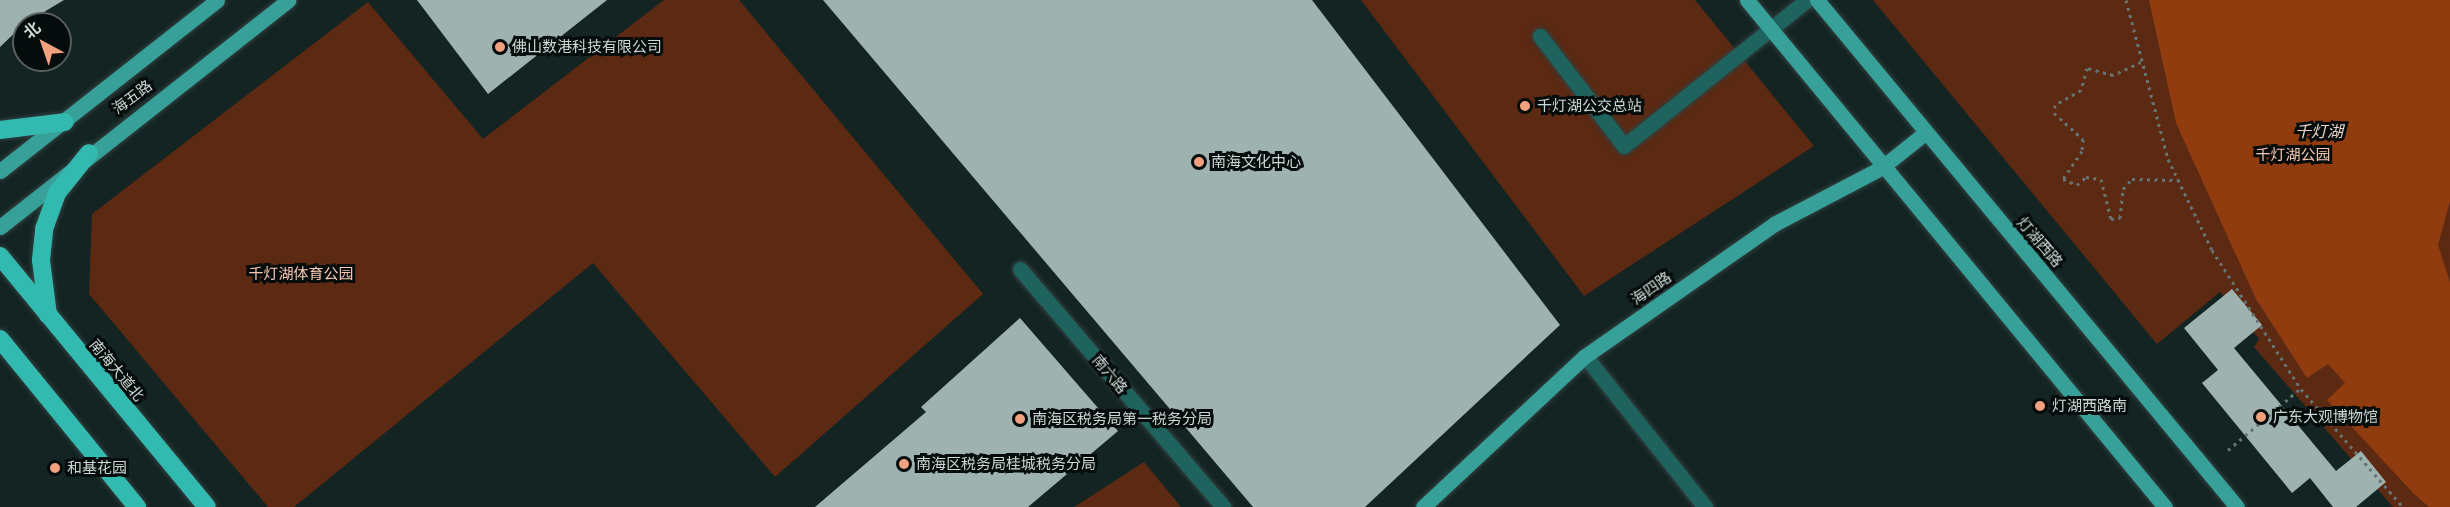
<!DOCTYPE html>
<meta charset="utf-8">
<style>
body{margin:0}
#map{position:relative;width:2450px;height:507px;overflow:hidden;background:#132423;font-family:Mulish,"Noto Sans SC",sans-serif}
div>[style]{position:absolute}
.green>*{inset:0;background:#5c2912}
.water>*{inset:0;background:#913c0e}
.building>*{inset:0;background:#9eb3b0}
.path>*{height:3px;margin-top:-1.5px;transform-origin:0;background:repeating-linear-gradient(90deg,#667473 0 3px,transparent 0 7.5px)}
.roads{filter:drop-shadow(0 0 2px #314140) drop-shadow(0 0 2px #314140)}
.minor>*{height:15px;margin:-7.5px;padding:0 7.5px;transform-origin:7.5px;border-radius:7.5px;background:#1f635e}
.major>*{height:15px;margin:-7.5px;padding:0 7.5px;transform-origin:7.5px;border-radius:7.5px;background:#37a098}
.highway>*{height:18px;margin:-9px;padding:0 9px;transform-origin:9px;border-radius:9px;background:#33bab0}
.dots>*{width:16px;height:16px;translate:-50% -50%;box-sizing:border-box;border:3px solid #050c0b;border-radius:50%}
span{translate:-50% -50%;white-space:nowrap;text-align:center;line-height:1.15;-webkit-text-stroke:6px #050c0b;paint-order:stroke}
.poi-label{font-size:15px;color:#cdd8d6}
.left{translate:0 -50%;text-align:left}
.street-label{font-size:15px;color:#cdd8d6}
.park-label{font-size:15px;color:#f9c8b3}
.water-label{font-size:16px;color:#eed5ca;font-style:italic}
.north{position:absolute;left:12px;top:12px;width:60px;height:60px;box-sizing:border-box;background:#050c0b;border:2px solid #555e5c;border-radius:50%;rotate:320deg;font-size:16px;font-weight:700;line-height:24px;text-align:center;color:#cdd8d6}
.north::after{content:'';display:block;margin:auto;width:21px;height:27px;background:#f2a17e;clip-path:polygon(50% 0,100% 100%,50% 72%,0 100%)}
</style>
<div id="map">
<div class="green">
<div style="clip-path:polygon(664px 0,739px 0,983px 294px,775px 477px,593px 263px,294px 507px,268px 507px,89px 294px,92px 214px,368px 2px,483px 139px)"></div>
<div style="clip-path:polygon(1361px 0,1695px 0,1814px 146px,1584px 296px)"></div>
<div style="clip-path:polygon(1873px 0,2450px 0,2450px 507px,2393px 507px,2254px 347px,2259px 339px,2220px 292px,2157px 344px)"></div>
<div style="clip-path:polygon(1144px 462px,1181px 507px,1074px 507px)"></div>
</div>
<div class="water">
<div style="clip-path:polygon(2149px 0,2450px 0,2450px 201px,2438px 245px,2450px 282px,2450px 507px,2429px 507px,2414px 494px,2327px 400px,2345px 383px,2328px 364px,2307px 378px,2256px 299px,2176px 123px)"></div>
</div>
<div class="building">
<div style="clip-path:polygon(0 0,64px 0,24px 24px,0 47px)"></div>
<div style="clip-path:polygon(417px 0,607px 0,488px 94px)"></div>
<div style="clip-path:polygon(823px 0,1312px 0,1560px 325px,1365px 507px,1253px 507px)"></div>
<div style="clip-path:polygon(2232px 289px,2262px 325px,2234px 348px,2336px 471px,2361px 451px,2386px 482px,2356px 507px,2333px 507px,2310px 478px,2292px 493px,2202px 383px,2218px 370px,2184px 328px)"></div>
<div style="clip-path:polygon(1020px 318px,1118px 431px,1028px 507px,815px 507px,926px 412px,921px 407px)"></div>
</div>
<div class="path">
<div style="left:2126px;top:0;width:164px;rotate:75.2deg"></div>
<div style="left:2168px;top:159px;width:101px;rotate:64.2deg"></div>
<div style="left:2212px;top:250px;width:165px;rotate:57.4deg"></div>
<div style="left:2301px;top:389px;width:156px;rotate:49.2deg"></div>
<div style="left:2141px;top:62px;width:31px;rotate:155deg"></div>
<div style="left:2113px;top:75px;width:27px;rotate:-165deg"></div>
<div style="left:2087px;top:68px;width:23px;rotate:105deg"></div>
<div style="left:2081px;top:90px;width:30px;rotate:150deg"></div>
<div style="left:2055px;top:105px;width:8px;rotate:97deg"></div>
<div style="left:2054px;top:113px;width:39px;rotate:42deg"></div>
<div style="left:2083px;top:139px;width:12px;rotate:95deg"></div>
<div style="left:2082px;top:151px;width:34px;rotate:124deg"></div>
<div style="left:2063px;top:179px;width:15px;rotate:23deg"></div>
<div style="left:2077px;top:185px;width:12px;rotate:-42deg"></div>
<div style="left:2086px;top:177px;width:15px;rotate:8deg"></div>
<div style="left:2101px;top:179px;width:41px;rotate:76deg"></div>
<div style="left:2111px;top:219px;width:9px;rotate:-6deg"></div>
<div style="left:2120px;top:218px;width:29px;rotate:-84deg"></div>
<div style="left:2123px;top:189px;width:13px;rotate:-48deg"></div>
<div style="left:2132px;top:179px;width:46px;rotate:1.2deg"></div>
<div style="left:2228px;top:450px;width:94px;rotate:-40.3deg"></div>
</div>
<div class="roads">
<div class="minor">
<div style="left:1540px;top:36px;width:138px;rotate:52.6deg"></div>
<div style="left:1624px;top:146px;width:234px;rotate:-38.6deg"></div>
<div style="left:1020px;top:269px;width:313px;rotate:49.5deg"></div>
<div style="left:1585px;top:356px;width:193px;rotate:51.5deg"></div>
</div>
<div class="major">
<div style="left:1747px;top:0;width:657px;rotate:50.5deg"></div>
<div style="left:1817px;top:0;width:658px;rotate:50.36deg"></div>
<div style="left:0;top:171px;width:276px;rotate:-38.2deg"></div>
<div style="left:0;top:227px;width:367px;rotate:-38.2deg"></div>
<div style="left:1423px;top:507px;width:221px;rotate:-43deg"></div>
<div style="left:1585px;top:356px;width:231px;rotate:-34.9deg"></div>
<div style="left:1774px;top:224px;width:121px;rotate:-27.6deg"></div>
<div style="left:1881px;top:168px;width:56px;rotate:-38.5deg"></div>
</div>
<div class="highway">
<div style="left:0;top:130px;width:65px;rotate:-7deg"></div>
<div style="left:0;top:256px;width:325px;rotate:50.5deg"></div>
<div style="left:48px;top:315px;width:55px;rotate:-97.3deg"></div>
<div style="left:41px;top:260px;width:31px;rotate:-84deg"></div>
<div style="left:44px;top:229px;width:38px;rotate:-70deg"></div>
<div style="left:57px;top:193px;width:51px;rotate:-51.3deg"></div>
<div style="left:0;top:339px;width:217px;rotate:50.8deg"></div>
</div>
</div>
<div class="dots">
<div style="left:500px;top:47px;background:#f2a17e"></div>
<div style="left:1525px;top:106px;background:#f2a17e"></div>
<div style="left:1199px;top:162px;background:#f2a17e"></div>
<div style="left:2040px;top:406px;background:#f2a17e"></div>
<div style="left:2261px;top:417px;background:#f2a17e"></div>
<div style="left:1020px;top:419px;background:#f2a17e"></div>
<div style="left:904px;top:464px;background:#f2a17e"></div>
<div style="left:55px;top:468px;background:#f2a17e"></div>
</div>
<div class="poi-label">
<span class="left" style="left:512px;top:47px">佛山数港科技有限公司</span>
<span class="left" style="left:1537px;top:106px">千灯湖公交总站</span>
<span class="left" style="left:1211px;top:162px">南海文化中心</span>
<span class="left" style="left:2052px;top:406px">灯湖西路南</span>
<span class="left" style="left:2273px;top:417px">广东大观博物馆</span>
<span class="left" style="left:1032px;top:419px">南海区税务局第一税务分局</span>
<span class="left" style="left:916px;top:464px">南海区税务局桂城税务分局</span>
<span class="left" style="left:67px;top:468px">和基花园</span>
</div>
<div class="street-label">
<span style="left:132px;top:97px;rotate:-37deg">海五路</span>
<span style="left:2040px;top:242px;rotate:49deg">灯湖西路</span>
<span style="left:1651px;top:288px;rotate:-35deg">海四路</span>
<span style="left:117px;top:370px;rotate:50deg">南海大道北</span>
<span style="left:1110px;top:374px;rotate:50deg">南六路</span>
</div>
<div class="park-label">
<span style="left:2293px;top:155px">千灯湖公园</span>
<span style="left:301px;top:274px">千灯湖体育公园</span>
</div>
<div class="water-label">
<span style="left:2319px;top:131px">千灯湖</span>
</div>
<div class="north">北</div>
</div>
